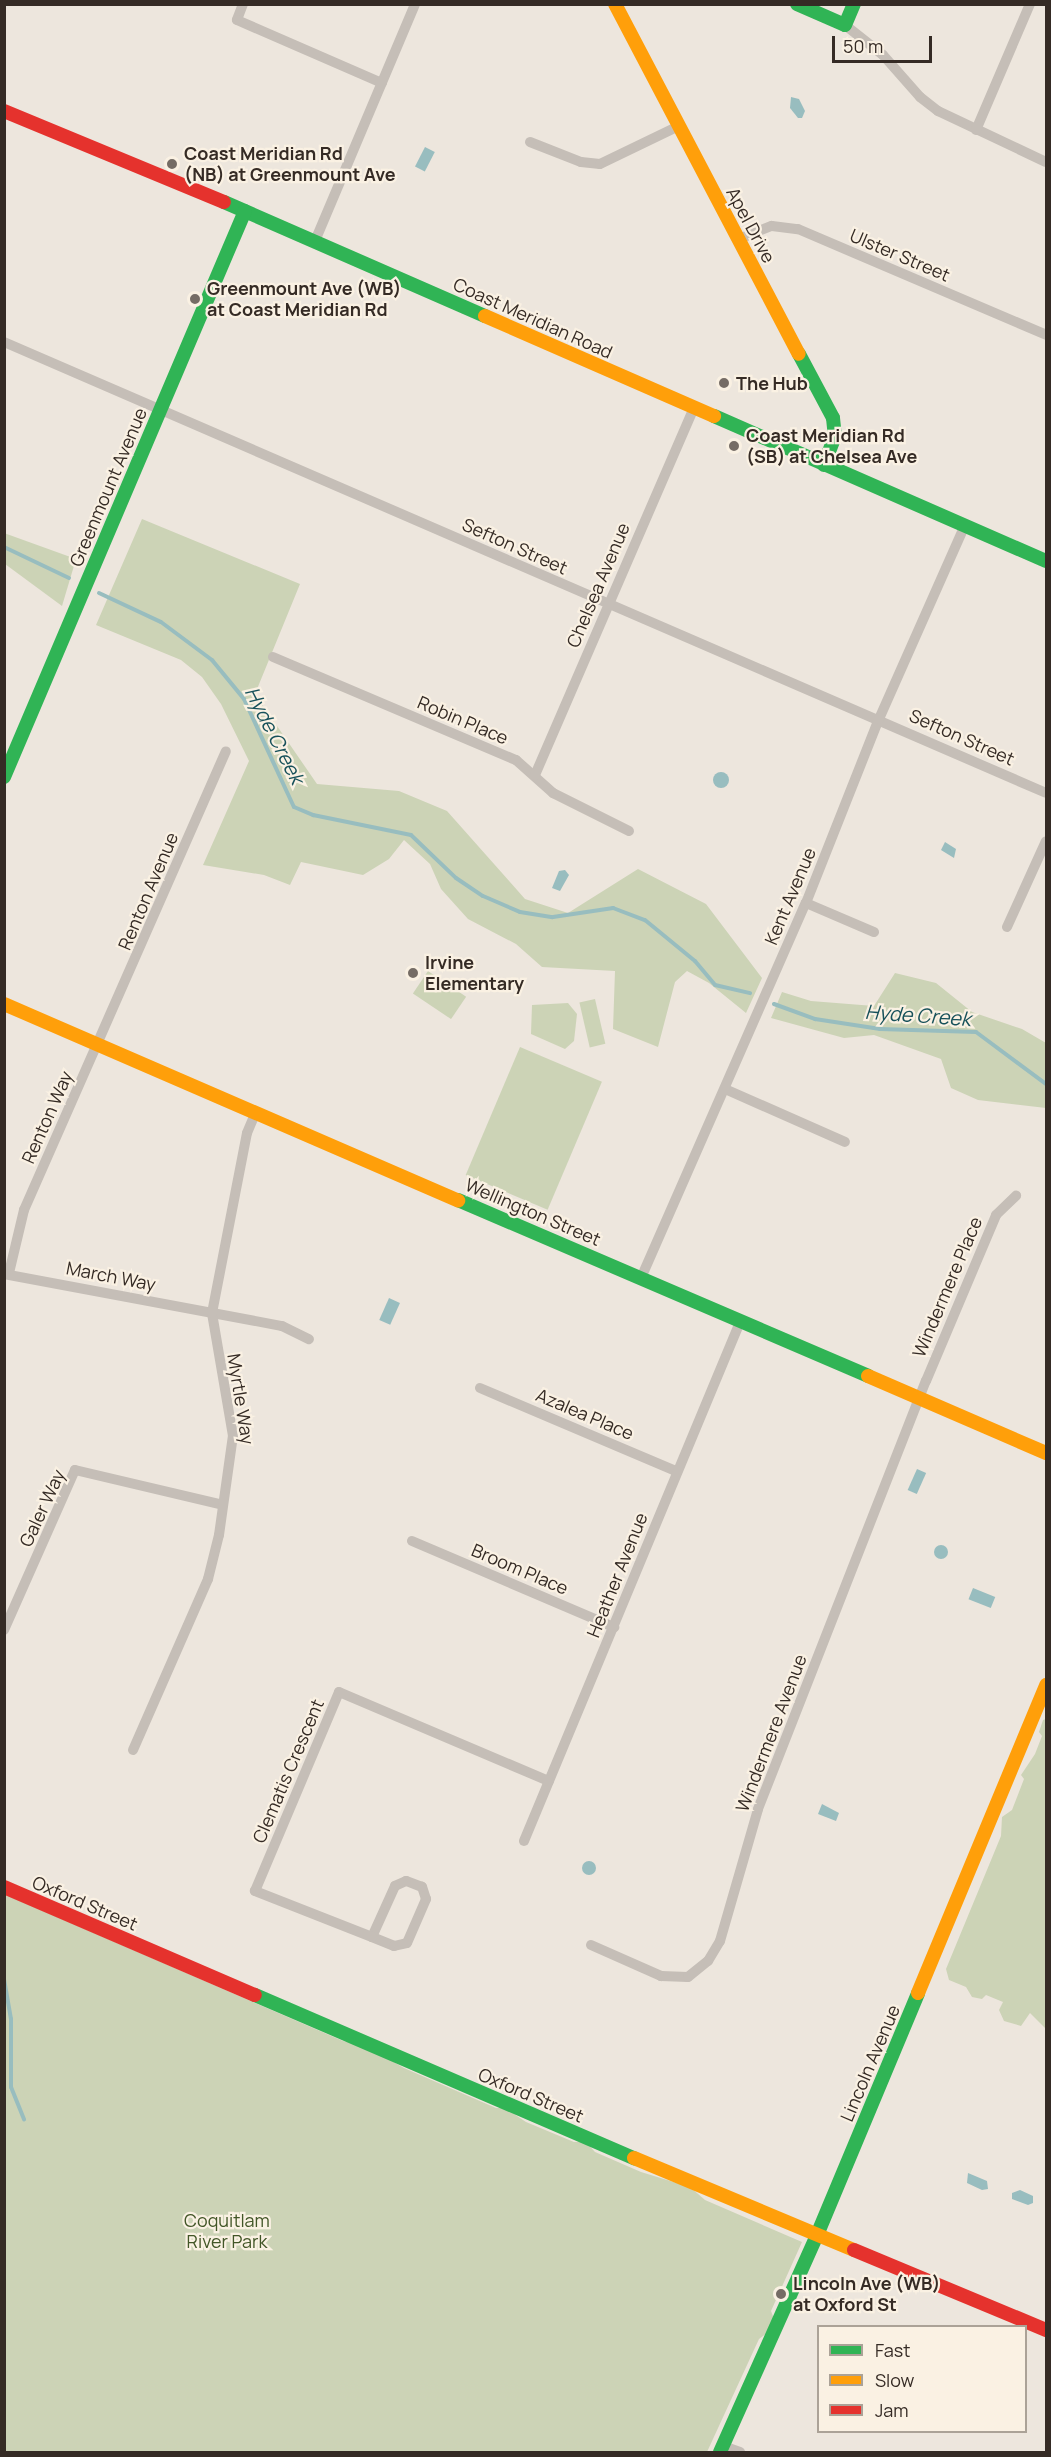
<!DOCTYPE html>
<style>
body{margin:0}
#map{position:relative;width:1051px;height:2457px;overflow:hidden;background:#ede6dd;font-family:Manrope,sans-serif}
div>[style]{position:absolute}
.green>*{inset:0;background:#ccd3b6;transform-origin:0 0}
.water>*{inset:0;background:#98bdbf;transform-origin:0 0}
.round{border-radius:50%}
.stream>*{height:4px;margin:-2px;padding:0 2px;transform-origin:2px;border-radius:2px;background:#98bdbf}
.street>*{height:10px;margin:-5px;padding:0 5px;transform-origin:5px;border-radius:5px;background:#c5beb7}
.fast>*{height:14px;margin:-7px;padding:0 7px;transform-origin:7px;border-radius:7px;background:#30b455}
.slow>*{height:14px;margin:-7px;padding:0 7px;transform-origin:7px;border-radius:7px;background:#ff9f0a}
.jam>*{height:14px;margin:-7px;padding:0 7px;transform-origin:7px;border-radius:7px;background:#e5322d}
.dots>*{width:16px;height:16px;translate:-50% -50%;box-sizing:border-box;border:3px solid #faf1e3;border-radius:50%}
span{translate:-50% -50%;white-space:nowrap;text-align:center;line-height:1.15;-webkit-text-stroke:4.5px #faf1e3;paint-order:stroke}
.poi-label{font-size:18px;color:#352b25;font-weight:700}
.left{translate:0 -50%;text-align:left}
.street-label{font-size:18px;color:#352b25}
.park-label{font-size:18px;color:#425627}
.water-label{font-size:20px;color:#17515a;font-style:italic}
.frame{position:absolute;inset:0;border:6px solid #352b25;pointer-events:none}
.legend{position:absolute;left:817px;top:2325px;width:210px;height:108px;box-sizing:border-box;background:#faf1e3;border:2px solid #aba297;margin:0;padding:8px 10px;list-style:none;font-size:18px;color:#352b25}
.legend li{display:flex;align-items:center;gap:12px;height:30px}
.legend b{width:30px;border:2px solid #aba297}
.scale{position:absolute;left:832px;top:36px;width:100px;height:27px;box-sizing:border-box;border:3px solid #352b25;border-top:0;padding-left:8px;font-size:18px;line-height:21px;white-space:nowrap;color:#352b25;-webkit-text-stroke:4px #faf1e3;paint-order:stroke}
</style>
<div id="map">
<div class="green">
<div style="clip-path:polygon(142px 519px,300px 584px,255px 694px,317px 784px,399px 791px,447px 811px,525px 899px,568px 913px,638px 869px,706px 904px,762px 978px,746px 1013px,709px 983px,687px 971px,675px 982px,658px 1047px,613px 1029px,615px 971px,542px 967px,516px 944px,468px 919px,441px 889px,430px 864px,404px 840px,389px 859px,363px 875px,301px 862px,290px 885px,264px 875px,203px 865px,249px 761px,221px 704px,202px 677px,181px 660px,96px 625px)"></div>
<div style="clip-path:polygon(4px 533px,76px 559px,62px 606px,5px 564px)"></div>
<div style="left:428px;top:971px;width:46px;height:27px;rotate:34deg"></div>
<div style="clip-path:polygon(895px 973px,936px 983px,972px 1012px,1022px 1029px,1046px 1043px,1046px 1108px,978px 1100px,951px 1088px,941px 1059px,874px 1035px,844px 1038px,771px 1018px,782px 992px,811px 1001px,874px 1006px)"></div>
<div style="left:595px;top:999px;width:46px;height:16px;rotate:77deg"></div>
<div style="clip-path:polygon(568px 1003px,577px 1014px,574px 1041px,565px 1049px,531px 1034px,532px 1005px)"></div>
<div style="left:520px;top:1047px;width:89px;height:139px;rotate:23deg"></div>
<div style="clip-path:polygon(1046px 1719px,1046px 2029px,1030px 2013px,1021px 2026px,1004px 2021px,999px 2010px,1003px 2002px,986px 1995px,982px 1999px,972px 1997px,966px 1987px,949px 1980px,946px 1969px,1001px 1836px,1002px 1817px,1012px 1810px,1024px 1779px,1021px 1775px,1035px 1754px,1042px 1736px,1039px 1732px,1043px 1720px)"></div>
<div style="clip-path:polygon(4px 1894px,343px 2041px,366px 2046px,404px 2068px,496px 2108px,505px 2108px,526px 2122px,574px 2142px,586px 2142px,595px 2152px,641px 2172px,690px 2187px,705px 2200px,802px 2242px,771px 2311px,774px 2319px,767px 2333px,759px 2339px,707px 2452px,5px 2452px)"></div>
</div>
<div class="water">
<div style="clip-path:polygon(791px 97px,799px 99px,805px 111px,802px 118px,798px 118px,790px 108px)"></div>
<div style="left:425px;top:147px;width:11px;height:22px;rotate:27deg"></div>
<div class="round" style="left:713px;top:772px;width:16px;height:16px"></div>
<div style="clip-path:polygon(945px 842px,956px 849px,954px 858px,941px 850px)"></div>
<div style="clip-path:polygon(559px 871px,565px 870px,569px 875px,560px 891px,552px 888px)"></div>
<div style="left:389px;top:1298px;width:12px;height:24px;rotate:24deg"></div>
<div style="left:917px;top:1469px;width:10px;height:23px;rotate:24deg"></div>
<div class="round" style="left:934px;top:1545px;width:14px;height:14px"></div>
<div style="left:973px;top:1588px;width:24px;height:12px;rotate:22deg"></div>
<div style="clip-path:polygon(822px 1804px,839px 1813px,836px 1821px,818px 1814px)"></div>
<div class="round" style="left:582px;top:1861px;width:14px;height:14px"></div>
<div style="clip-path:polygon(968px 2173px,987px 2181px,988px 2189px,982px 2190px,967px 2183px)"></div>
<div style="clip-path:polygon(1020px 2190px,1033px 2196px,1033px 2203px,1028px 2205px,1012px 2199px,1012px 2193px)"></div>
</div>
<div class="stream">
<div style="left:4px;top:547px;width:72px;rotate:25.5deg"></div>
<div style="left:99px;top:593px;width:68px;rotate:25.1deg"></div>
<div style="left:161px;top:622px;width:64px;rotate:36.7deg"></div>
<div style="left:212px;top:660px;width:50px;rotate:50.6deg"></div>
<div style="left:244px;top:699px;width:119px;rotate:65.2deg"></div>
<div style="left:294px;top:807px;width:21px;rotate:23deg"></div>
<div style="left:313px;top:815px;width:100px;rotate:11.5deg"></div>
<div style="left:411px;top:835px;width:62px;rotate:43.7deg"></div>
<div style="left:456px;top:878px;width:32px;rotate:34deg"></div>
<div style="left:483px;top:896px;width:40px;rotate:23.4deg"></div>
<div style="left:520px;top:912px;width:33px;rotate:9deg"></div>
<div style="left:553px;top:917px;width:61px;rotate:-8.5deg"></div>
<div style="left:613px;top:908px;width:34px;rotate:21deg"></div>
<div style="left:645px;top:920px;width:65px;rotate:39.4deg"></div>
<div style="left:695px;top:961px;width:31px;rotate:50deg"></div>
<div style="left:715px;top:985px;width:36px;rotate:13deg"></div>
<div style="left:774px;top:1004px;width:44px;rotate:20.1deg"></div>
<div style="left:815px;top:1019px;width:66px;rotate:8.7deg"></div>
<div style="left:880px;top:1029px;width:96px;rotate:1.8deg"></div>
<div style="left:976px;top:1032px;width:87px;rotate:36.6deg"></div>
<div style="left:4px;top:1979px;width:41px;rotate:80.1deg"></div>
<div style="left:11px;top:2019px;width:68px;rotate:90deg"></div>
<div style="left:11px;top:2087px;width:35px;rotate:68deg"></div>
</div>
<div class="street">
<div style="left:243px;top:4px;width:17px;rotate:111deg"></div>
<div style="left:237px;top:20px;width:158px;rotate:23.5deg"></div>
<div style="left:845px;top:25px;width:48px;rotate:38.3deg"></div>
<div style="left:883px;top:55px;width:56px;rotate:48.6deg"></div>
<div style="left:920px;top:97px;width:23px;rotate:38deg"></div>
<div style="left:938px;top:111px;width:119px;rotate:25.3deg"></div>
<div style="left:976px;top:130px;width:137px;rotate:-66.8deg"></div>
<div style="left:530px;top:142px;width:55px;rotate:21.4deg"></div>
<div style="left:581px;top:162px;width:19px;rotate:6deg"></div>
<div style="left:600px;top:164px;width:88px;rotate:-25.7deg"></div>
<div style="left:739px;top:239px;width:35px;rotate:-22deg"></div>
<div style="left:772px;top:226px;width:26px;rotate:7deg"></div>
<div style="left:798px;top:229px;width:270px;rotate:23.1deg"></div>
<div style="left:315px;top:241px;width:257px;rotate:-67.1deg"></div>
<div style="left:4px;top:342px;width:1135px;rotate:23.4deg"></div>
<div style="left:273px;top:657px;width:264px;rotate:23deg"></div>
<div style="left:516px;top:760px;width:50px;rotate:41.7deg"></div>
<div style="left:553px;top:793px;width:85px;rotate:26.6deg"></div>
<div style="left:535px;top:775px;width:400px;rotate:-66.6deg"></div>
<div style="left:806px;top:903px;width:74px;rotate:23.1deg"></div>
<div style="left:1007px;top:927px;width:94px;rotate:-65.6deg"></div>
<div style="left:725px;top:1089px;width:131px;rotate:23.8deg"></div>
<div style="left:9px;top:1273px;width:65px;rotate:-76.6deg"></div>
<div style="left:24px;top:1210px;width:501px;rotate:-66.25deg"></div>
<div style="left:4px;top:1274px;width:283px;rotate:10.6deg"></div>
<div style="left:282px;top:1326px;width:30px;rotate:26deg"></div>
<div style="left:641px;top:1278px;width:410px;rotate:-66.3deg"></div>
<div style="left:806px;top:903px;width:198px;rotate:-68.4deg"></div>
<div style="left:879px;top:719px;width:212px;rotate:-66.1deg"></div>
<div style="left:480px;top:1388px;width:213px;rotate:23deg"></div>
<div style="left:412px;top:1541px;width:220px;rotate:23.1deg"></div>
<div style="left:4px;top:1630px;width:175px;rotate:-66.1deg"></div>
<div style="left:75px;top:1470px;width:152px;rotate:13.3deg"></div>
<div style="left:133px;top:1750px;width:187px;rotate:-66.3deg"></div>
<div style="left:208px;top:1579px;width:45px;rotate:-76deg"></div>
<div style="left:219px;top:1535px;width:100px;rotate:-82deg"></div>
<div style="left:233px;top:1436px;width:125px;rotate:-99.7deg"></div>
<div style="left:212px;top:1313px;width:183px;rotate:-79deg"></div>
<div style="left:247px;top:1133px;width:23px;rotate:-67deg"></div>
<div style="left:524px;top:1841px;width:562px;rotate:-67.4deg"></div>
<div style="left:372px;top:1937px;width:24px;rotate:22deg"></div>
<div style="left:394px;top:1946px;width:13px;rotate:-13deg"></div>
<div style="left:407px;top:1943px;width:48px;rotate:-66.6deg"></div>
<div style="left:426px;top:1899px;width:13px;rotate:-108deg"></div>
<div style="left:422px;top:1887px;width:17px;rotate:-159deg"></div>
<div style="left:406px;top:1881px;width:12px;rotate:156deg"></div>
<div style="left:395px;top:1886px;width:56px;rotate:114.3deg"></div>
<div style="left:372px;top:1937px;width:126px;rotate:-158.5deg"></div>
<div style="left:255px;top:1891px;width:216px;rotate:-67.1deg"></div>
<div style="left:339px;top:1692px;width:228px;rotate:23deg"></div>
<div style="left:591px;top:1945px;width:77px;rotate:23.9deg"></div>
<div style="left:661px;top:1976px;width:27px;rotate:2deg"></div>
<div style="left:688px;top:1977px;width:26px;rotate:-39deg"></div>
<div style="left:708px;top:1961px;width:23px;rotate:-59deg"></div>
<div style="left:720px;top:1941px;width:137px;rotate:-73.9deg"></div>
<div style="left:758px;top:1809px;width:460px;rotate:-68.6deg"></div>
<div style="left:926px;top:1381px;width:180px;rotate:-67.1deg"></div>
<div style="left:996px;top:1215px;width:28px;rotate:-44deg"></div>
<div style="left:723px;top:2446px;width:18px;rotate:19deg"></div>
</div>
<div class="fast">
<div style="left:797px;top:4px;width:52px;rotate:23.6deg"></div>
<div style="left:845px;top:25px;width:23px;rotate:-67deg"></div>
<div style="left:224px;top:202px;width:285px;rotate:23.6deg"></div>
<div style="left:799px;top:354px;width:72px;rotate:62deg"></div>
<div style="left:833px;top:418px;width:18px;rotate:84deg"></div>
<div style="left:835px;top:436px;width:31px;rotate:111deg"></div>
<div style="left:714px;top:416px;width:362px;rotate:23.6deg"></div>
<div style="left:4px;top:777px;width:615px;rotate:-66.94deg"></div>
<div style="left:458px;top:1200px;width:446px;rotate:23.2deg"></div>
<div style="left:255px;top:1995px;width:413px;rotate:23.3deg"></div>
<div style="left:720px;top:2452px;width:238px;rotate:-65.9deg"></div>
<div style="left:817px;top:2235px;width:262px;rotate:-67.3deg"></div>
</div>
<div class="slow">
<div style="left:615px;top:4px;width:395px;rotate:62.3deg"></div>
<div style="left:485px;top:316px;width:250px;rotate:23.6deg"></div>
<div style="left:4px;top:1004px;width:495px;rotate:23.4deg"></div>
<div style="left:868px;top:1376px;width:194px;rotate:23.4deg"></div>
<div style="left:918px;top:1993px;width:334px;rotate:-67.4deg"></div>
<div style="left:634px;top:2158px;width:238px;rotate:22.7deg"></div>
</div>
<div class="jam">
<div style="left:4px;top:111px;width:238px;rotate:22.5deg"></div>
<div style="left:4px;top:1887px;width:273px;rotate:23.3deg"></div>
<div style="left:854px;top:2250px;width:208px;rotate:22.6deg"></div>
</div>
<div class="dots">
<div style="left:172px;top:164px;background:#756c65"></div>
<div style="left:195px;top:299px;background:#756c65"></div>
<div style="left:724px;top:383px;background:#756c65"></div>
<div style="left:734px;top:446px;background:#756c65"></div>
<div style="left:413px;top:973px;background:#756c65"></div>
<div style="left:781px;top:2294px;background:#756c65"></div>
</div>
<div class="poi-label">
<span class="left" style="left:184px;top:164px">Coast Meridian Rd<br>(NB) at Greenmount Ave</span>
<span class="left" style="left:207px;top:299px">Greenmount Ave (WB)<br>at Coast Meridian Rd</span>
<span class="left" style="left:736px;top:383px">The Hub</span>
<span class="left" style="left:746px;top:446px">Coast Meridian Rd<br>(SB) at Chelsea Ave</span>
<span class="left" style="left:425px;top:973px">Irvine<br>Elementary</span>
<span class="left" style="left:793px;top:2294px">Lincoln Ave (WB)<br>at Oxford St</span>
</div>
<div class="street-label">
<span style="left:751px;top:225px;rotate:62deg">Apel Drive</span>
<span style="left:900px;top:255px;rotate:23deg">Ulster Street</span>
<span style="left:533px;top:318px;rotate:24deg">Coast Meridian Road</span>
<span style="left:108px;top:487px;rotate:-67deg">Greenmount Avenue</span>
<span style="left:515px;top:546px;rotate:24deg">Sefton Street</span>
<span style="left:598px;top:585px;rotate:-67deg">Chelsea Avenue</span>
<span style="left:463px;top:720px;rotate:23deg">Robin Place</span>
<span style="left:962px;top:737px;rotate:24deg">Sefton Street</span>
<span style="left:148px;top:891px;rotate:-67deg">Renton Avenue</span>
<span style="left:790px;top:896px;rotate:-67deg">Kent Avenue</span>
<span style="left:47px;top:1117px;rotate:-66deg">Renton Way</span>
<span style="left:533px;top:1212px;rotate:23deg">Wellington Street</span>
<span style="left:111px;top:1276px;rotate:11deg">March Way</span>
<span style="left:947px;top:1287px;rotate:-67deg">Windermere Place</span>
<span style="left:241px;top:1399px;rotate:81deg">Myrtle Way</span>
<span style="left:585px;top:1414px;rotate:23deg">Azalea Place</span>
<span style="left:42px;top:1508px;rotate:-65deg">Galer Way</span>
<span style="left:520px;top:1569px;rotate:23deg">Broom Place</span>
<span style="left:617px;top:1575px;rotate:-68deg">Heather Avenue</span>
<span style="left:771px;top:1733px;rotate:-69deg">Windermere Avenue</span>
<span style="left:288px;top:1771px;rotate:-67deg">Clematis Crescent</span>
<span style="left:85px;top:1903px;rotate:23deg">Oxford Street</span>
<span style="left:870px;top:2063px;rotate:-67deg">Lincoln Avenue</span>
<span style="left:531px;top:2095px;rotate:23deg">Oxford Street</span>
</div>
<div class="park-label">
<span style="left:227px;top:2231px">Coquitlam<br>River Park</span>
</div>
<div class="water-label">
<span style="left:275px;top:735px;rotate:63deg">Hyde Creek</span>
<span style="left:918px;top:1015px;rotate:4deg">Hyde Creek</span>
</div>
<div class="frame"></div>
<ul class="legend">
<li><b style="height:8px;background:#30b455"></b>Fast</li>
<li><b style="height:8px;background:#ff9f0a"></b>Slow</li>
<li><b style="height:8px;background:#e5322d"></b>Jam</li>
</ul>
<div class="scale">50 m</div>
</div>
